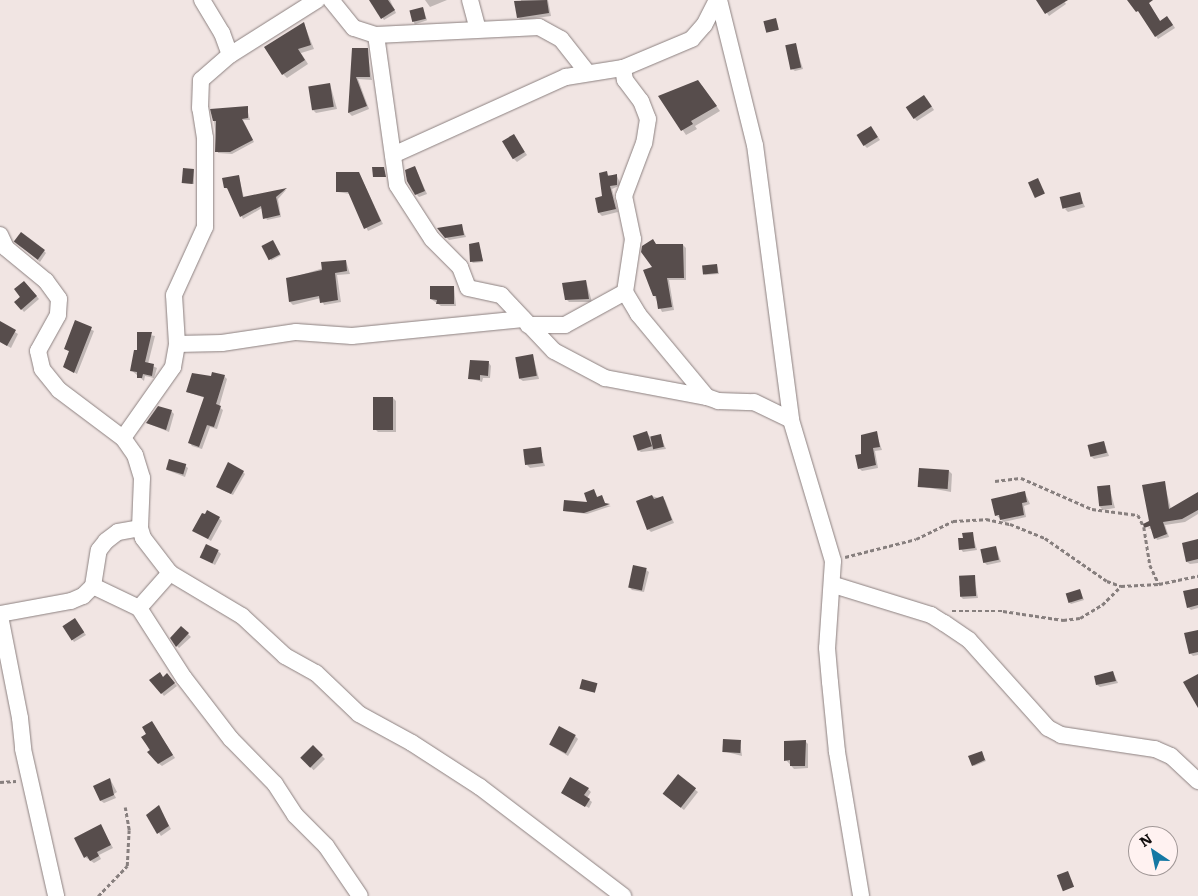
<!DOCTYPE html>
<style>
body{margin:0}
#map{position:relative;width:1198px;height:896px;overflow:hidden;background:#f1e5e3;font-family:Literata,serif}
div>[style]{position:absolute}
.shadow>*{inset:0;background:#0003;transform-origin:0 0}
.building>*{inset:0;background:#574d4c;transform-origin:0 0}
.path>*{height:2.5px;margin-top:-1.25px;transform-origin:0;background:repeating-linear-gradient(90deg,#877f7e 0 4px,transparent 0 6.5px)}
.roads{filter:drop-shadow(0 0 1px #8c8180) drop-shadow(0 0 1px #8c8180)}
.street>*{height:16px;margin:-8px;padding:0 8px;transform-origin:8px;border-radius:8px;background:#fff}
span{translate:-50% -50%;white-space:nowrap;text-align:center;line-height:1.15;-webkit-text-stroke:5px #fff2f1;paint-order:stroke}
.north{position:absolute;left:1128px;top:826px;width:50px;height:50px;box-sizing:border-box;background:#fff2f1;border:1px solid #a09796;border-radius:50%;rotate:326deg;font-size:14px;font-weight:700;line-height:20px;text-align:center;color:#120e0e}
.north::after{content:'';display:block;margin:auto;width:18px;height:22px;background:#1478a4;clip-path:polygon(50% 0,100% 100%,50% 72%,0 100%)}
</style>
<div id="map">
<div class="shadow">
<div style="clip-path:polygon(370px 0,390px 0,396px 13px,384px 20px)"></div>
<div style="clip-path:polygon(425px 0,447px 0,430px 7px)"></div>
<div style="clip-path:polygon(521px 0,548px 0,551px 16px,521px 20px,518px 17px)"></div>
<div style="clip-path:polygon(1038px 0,1063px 0,1066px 4px,1049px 16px)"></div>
<div style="clip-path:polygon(1131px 0,1146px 0,1161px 22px,1170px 20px,1175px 28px,1158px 39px)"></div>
<div style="left:423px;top:8px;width:13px;height:13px;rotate:72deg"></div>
<div style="clip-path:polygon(304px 24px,314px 49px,301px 53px,308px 64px,287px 78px,283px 74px)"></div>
<div style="clip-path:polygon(795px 44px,803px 69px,795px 71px,792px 69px)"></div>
<div style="clip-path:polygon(367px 49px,372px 80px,358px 79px,369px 109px,352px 116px,349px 113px,353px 50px)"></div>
<div style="clip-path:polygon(330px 84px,337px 109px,316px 113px,313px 110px)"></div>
<div style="clip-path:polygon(702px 86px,720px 111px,695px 126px,697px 129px,686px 135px,660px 97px)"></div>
<div style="clip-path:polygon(927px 99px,934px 110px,917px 121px,914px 118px)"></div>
<div style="clip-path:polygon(247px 108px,250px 120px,243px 120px,254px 142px,232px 154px,218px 153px,214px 121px)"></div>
<div style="clip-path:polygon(874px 131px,880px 140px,867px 148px,864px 145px)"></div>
<div style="clip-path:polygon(514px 136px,527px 155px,517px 162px,514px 159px)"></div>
<div style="clip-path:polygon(415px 167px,427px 194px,419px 197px,416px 194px)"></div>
<div style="clip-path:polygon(194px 170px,194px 184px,185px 183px,184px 182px)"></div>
<div style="clip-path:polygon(359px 173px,383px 224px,368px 231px,350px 194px,338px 192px)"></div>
<div style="clip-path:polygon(601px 174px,617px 176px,621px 185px,612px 189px,618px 212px,602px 216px,599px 213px,604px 197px)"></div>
<div style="clip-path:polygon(239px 177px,244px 198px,286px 190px,278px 199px,281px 217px,267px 220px,262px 208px,243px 219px,229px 189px,225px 188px)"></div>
<div style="clip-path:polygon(1079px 193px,1085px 207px,1068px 212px,1065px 209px)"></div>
<div style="clip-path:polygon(461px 225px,466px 237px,449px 240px,446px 237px)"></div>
<div style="left:274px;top:242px;width:15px;height:11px;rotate:62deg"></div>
<div style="clip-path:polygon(18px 244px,44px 251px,46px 253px,40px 262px)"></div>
<div style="clip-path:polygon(479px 244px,483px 262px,473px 263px,472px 262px)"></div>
<div style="clip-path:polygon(683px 245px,686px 248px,686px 280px,669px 280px,674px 310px,662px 312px,654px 295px,657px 246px)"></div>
<div style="clip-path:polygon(346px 261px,350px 274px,337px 275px,341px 302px,324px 305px,321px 298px,293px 305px,290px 302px,288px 279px)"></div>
<div style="clip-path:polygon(717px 265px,719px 274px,704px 275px)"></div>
<div style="clip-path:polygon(586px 281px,592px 302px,569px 302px,566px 299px)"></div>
<div style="clip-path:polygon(27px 285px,39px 299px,24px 312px,16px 302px)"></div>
<div style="clip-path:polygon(454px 287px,456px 306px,441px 306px,431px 299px)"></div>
<div style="clip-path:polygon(76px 322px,94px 331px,77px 374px,65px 367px,70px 352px,65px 349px)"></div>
<div style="clip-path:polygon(0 323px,18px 334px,11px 348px,0 342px)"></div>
<div style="clip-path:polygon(139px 333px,155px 336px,148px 364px,157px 368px,154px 378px,145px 376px,144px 381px,131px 370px,138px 352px)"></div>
<div style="clip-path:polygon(533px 356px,539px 379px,523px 381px,520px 379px)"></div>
<div style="clip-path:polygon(489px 363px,491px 366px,490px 378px,483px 378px,482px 382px,469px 378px)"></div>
<div style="clip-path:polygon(224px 376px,227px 379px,219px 407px,223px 410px,217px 429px,210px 427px,202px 449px,192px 446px,190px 443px,205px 398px,188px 392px,204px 377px)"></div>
<div style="clip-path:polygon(393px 398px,396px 401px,396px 432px,378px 432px,375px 429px)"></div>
<div style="clip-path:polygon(171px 411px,174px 414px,169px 432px,147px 423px)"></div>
<div style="clip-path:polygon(647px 433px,651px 438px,660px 435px,666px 449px,641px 452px,638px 450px)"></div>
<div style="clip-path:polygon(876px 433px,882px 450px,875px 451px,878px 468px,862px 471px,859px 468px,862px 455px)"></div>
<div style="clip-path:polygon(1104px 442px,1109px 456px,1094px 459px,1091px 456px)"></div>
<div style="clip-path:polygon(540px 449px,545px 466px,530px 468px,527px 465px)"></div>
<div style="clip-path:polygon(185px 466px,188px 468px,185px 477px,167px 470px)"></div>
<div style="clip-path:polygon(949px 471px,952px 474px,951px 492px,919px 486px)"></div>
<div style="clip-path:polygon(243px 472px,245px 474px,233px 495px,220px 489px)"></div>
<div style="clip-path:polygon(1164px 482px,1171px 509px,1198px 493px,1198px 514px,1185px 522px,1165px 525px,1169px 537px,1157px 540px,1152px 529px,1147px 528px,1156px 526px,1150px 522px)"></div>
<div style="clip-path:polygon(1109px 486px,1115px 508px,1103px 510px,1100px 507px)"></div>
<div style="clip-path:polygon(594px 491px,598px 498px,601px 496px,606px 505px,611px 506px,587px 514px,564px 511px,588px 503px)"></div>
<div style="clip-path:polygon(1025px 493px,1030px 504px,1024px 506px,1026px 517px,1004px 522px,997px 516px,1005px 515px)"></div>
<div style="clip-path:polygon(652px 496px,665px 500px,674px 523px,651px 532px,648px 529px)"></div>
<div style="clip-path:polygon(219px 518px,222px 521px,211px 541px,194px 531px)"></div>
<div style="clip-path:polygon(972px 533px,977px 550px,963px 552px,961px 549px,964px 539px)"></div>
<div style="clip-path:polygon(1198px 541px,1198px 563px,1190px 564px,1187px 562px)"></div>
<div style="clip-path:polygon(996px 547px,1001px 562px,987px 565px,984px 562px)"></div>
<div style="clip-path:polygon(218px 551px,221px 554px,215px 565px,201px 557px)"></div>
<div style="clip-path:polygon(646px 570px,649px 572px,644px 592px,632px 590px,629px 587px)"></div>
<div style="clip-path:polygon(974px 577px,978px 598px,963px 599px,960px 596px)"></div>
<div style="clip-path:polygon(1080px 590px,1084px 600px,1071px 604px,1070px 603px)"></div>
<div style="clip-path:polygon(1198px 590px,1198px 608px,1191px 610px,1188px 607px)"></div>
<div style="clip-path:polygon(75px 620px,86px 635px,74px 642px,72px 639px)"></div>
<div style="clip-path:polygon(181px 627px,191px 637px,179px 648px,177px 646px)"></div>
<div style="clip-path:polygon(1198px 631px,1198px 655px,1193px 656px,1190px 653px)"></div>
<div style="clip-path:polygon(1113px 672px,1118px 683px,1100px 687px,1097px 685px)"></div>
<div style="clip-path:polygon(170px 678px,177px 686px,164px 696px,151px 680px)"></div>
<div style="clip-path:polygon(154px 726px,175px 758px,162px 766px,154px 760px,143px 737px)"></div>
<div style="clip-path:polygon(575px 736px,578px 739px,568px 756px,550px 745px)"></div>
<div style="clip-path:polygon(740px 741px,742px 756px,723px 751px)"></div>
<div style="clip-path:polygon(805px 741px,808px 744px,808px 768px,794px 769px,786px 760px)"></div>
<div style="left:313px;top:747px;width:17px;height:16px;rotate:45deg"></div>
<div style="clip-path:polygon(982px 753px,986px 761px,974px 766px,973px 765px)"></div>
<div style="clip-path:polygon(678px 776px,698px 792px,684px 810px,667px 797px)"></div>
<div style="clip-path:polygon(110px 779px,117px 792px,114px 794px,116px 798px,104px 803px,101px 801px)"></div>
<div style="clip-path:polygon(588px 789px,591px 792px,587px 798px,592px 802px,589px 808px,564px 793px)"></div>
<div style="clip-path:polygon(159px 807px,171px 829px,161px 836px,147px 815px)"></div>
<div style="clip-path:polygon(101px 826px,113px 848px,99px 855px,101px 859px,94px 863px,85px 857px)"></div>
</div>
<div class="building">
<div style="clip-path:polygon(369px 0,388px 0,395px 10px,381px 19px)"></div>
<div style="clip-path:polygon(547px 0,549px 13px,517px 18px,514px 1px)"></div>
<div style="clip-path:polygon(1036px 0,1068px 0,1045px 14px)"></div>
<div style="clip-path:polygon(1127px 0,1153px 0,1149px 3px,1160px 21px,1167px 16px,1173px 25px,1155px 37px,1138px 11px,1136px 12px)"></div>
<div style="left:423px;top:7px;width:12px;height:14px;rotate:76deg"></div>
<div style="left:776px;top:18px;width:12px;height:13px;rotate:76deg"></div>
<div style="clip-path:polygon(304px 22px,311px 45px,298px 49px,305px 60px,282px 75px,264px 47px)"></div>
<div style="left:796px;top:43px;width:25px;height:11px;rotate:78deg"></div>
<div style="clip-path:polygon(352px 48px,368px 48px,370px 77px,356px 77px,367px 106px,348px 113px)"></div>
<div style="clip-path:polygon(698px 80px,717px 106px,691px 121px,693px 124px,681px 131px,658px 96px)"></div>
<div style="left:330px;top:83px;width:24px;height:22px;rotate:81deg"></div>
<div style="left:924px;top:95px;width:14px;height:22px;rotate:56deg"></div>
<div style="clip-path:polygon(248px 106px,248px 118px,242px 119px,253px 140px,230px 152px,215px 152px,216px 121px,213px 121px,210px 109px)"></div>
<div style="left:871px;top:126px;width:13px;height:17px;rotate:58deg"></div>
<div style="left:514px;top:134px;width:21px;height:14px;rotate:59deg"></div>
<div style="clip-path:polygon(415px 166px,425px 191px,415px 195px,407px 181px,405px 170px)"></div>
<div style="clip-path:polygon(372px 167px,384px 167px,386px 177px,373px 177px)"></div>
<div style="left:183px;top:168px;width:11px;height:15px;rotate:5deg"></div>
<div style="clip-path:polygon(607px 171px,608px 176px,617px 174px,617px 185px,610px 186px,616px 209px,598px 213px,595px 198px,602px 196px,599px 173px)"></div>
<div style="clip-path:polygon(336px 172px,359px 172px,381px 221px,364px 229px,348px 192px,336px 192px)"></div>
<div style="clip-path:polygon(239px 175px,243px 197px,287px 188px,276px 197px,280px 215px,263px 219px,261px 206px,240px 217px,227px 188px,224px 188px,222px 178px)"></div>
<div style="left:1038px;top:178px;width:17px;height:11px;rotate:66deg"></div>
<div style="left:1080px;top:192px;width:12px;height:21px;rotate:76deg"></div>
<div style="clip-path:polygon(462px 224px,464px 235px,445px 238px,437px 228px)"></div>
<div style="left:21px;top:232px;width:30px;height:12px;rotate:37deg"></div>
<div style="clip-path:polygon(653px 239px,656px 244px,683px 244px,684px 278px,667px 278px,672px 307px,658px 309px,656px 296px,653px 296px,643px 270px,652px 267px,641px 252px,642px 246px)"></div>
<div style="left:273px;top:240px;width:16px;height:13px;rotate:63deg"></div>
<div style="clip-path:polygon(479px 242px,483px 261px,470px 262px,469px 244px)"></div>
<div style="clip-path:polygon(346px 260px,347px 271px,335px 273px,338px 300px,320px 303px,319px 296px,289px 302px,286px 278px,322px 270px,321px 262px)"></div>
<div style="left:717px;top:264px;width:9px;height:15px;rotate:84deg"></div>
<div style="clip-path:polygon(586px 280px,589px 299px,565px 300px,562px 283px)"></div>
<div style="clip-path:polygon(24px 281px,37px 296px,21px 310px,14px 302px,20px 297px,14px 289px)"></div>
<div style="clip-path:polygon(430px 286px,454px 286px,454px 304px,436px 304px,437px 300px,430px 299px)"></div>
<div style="clip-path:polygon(75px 320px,92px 327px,74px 373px,63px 367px,69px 351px,64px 349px)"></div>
<div style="clip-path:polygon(0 321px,16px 330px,7px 346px,0 342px)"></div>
<div style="clip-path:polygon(137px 332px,152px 332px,145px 362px,154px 364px,152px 376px,143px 374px,142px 378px,137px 378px,137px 372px,130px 371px,134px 350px,137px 350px)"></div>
<div style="left:533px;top:354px;width:22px;height:18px;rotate:80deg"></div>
<div style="clip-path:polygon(470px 360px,489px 361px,488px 376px,480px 375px,480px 380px,468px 379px)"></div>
<div style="clip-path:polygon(212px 372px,225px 375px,216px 404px,221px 406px,214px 427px,207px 425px,199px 447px,188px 443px,204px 397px,186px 392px,192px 373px,211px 376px)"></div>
<div style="left:373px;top:397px;width:20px;height:33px"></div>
<div style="clip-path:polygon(158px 406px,172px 410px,166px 430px,146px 423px)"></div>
<div style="left:647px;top:431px;width:16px;height:15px;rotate:72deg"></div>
<div style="clip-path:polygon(877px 431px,880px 447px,873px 448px,876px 465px,858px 469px,855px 455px,861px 454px,861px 435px)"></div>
<div style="left:661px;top:434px;width:13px;height:11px;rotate:77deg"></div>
<div style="left:1104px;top:441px;width:12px;height:17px;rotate:76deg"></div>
<div style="left:541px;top:447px;width:16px;height:18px;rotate:83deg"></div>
<div style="left:169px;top:459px;width:18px;height:11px;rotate:16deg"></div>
<div style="clip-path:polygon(228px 462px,244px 471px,231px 494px,216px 487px)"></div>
<div style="left:919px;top:468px;width:30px;height:19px;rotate:4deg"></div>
<div style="clip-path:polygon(1165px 481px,1169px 509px,1198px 492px,1198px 510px,1182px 519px,1163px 522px,1167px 534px,1154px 539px,1150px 526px,1144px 528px,1143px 524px,1149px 521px,1142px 485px)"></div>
<div style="left:1110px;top:485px;width:20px;height:13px;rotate:84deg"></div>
<div style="clip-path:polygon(594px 489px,597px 497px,602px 495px,605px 503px,610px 504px,584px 513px,563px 511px,564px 500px,587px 502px,584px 493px)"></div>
<div style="clip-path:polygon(1025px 491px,1027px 502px,1022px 503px,1024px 515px,1000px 520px,999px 515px,995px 516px,991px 499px)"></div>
<div style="clip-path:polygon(652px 495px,654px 499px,663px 496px,672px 520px,647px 530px,636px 501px)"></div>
<div style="clip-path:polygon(207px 510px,220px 517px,208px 539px,192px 531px,202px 513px,205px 514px)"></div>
<div style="clip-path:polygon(973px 532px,975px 548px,959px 550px,958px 538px,963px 538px,962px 533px)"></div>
<div style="clip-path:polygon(1198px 539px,1198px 559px,1186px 562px,1182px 543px)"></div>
<div style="left:206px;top:544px;width:14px;height:15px;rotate:25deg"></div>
<div style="left:996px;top:546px;width:14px;height:16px;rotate:78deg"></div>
<div style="left:633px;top:565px;width:14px;height:23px;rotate:12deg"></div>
<div style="left:975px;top:575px;width:21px;height:16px;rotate:87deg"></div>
<div style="clip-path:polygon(1198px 588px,1198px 605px,1187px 608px,1183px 591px)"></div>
<div style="left:1080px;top:589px;width:10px;height:15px;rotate:73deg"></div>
<div style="left:75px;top:618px;width:17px;height:15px;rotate:57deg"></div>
<div style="clip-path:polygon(181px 626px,189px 633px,176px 647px,170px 638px)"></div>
<div style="clip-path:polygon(1198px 630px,1198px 652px,1189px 654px,1184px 633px)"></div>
<div style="clip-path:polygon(1113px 671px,1116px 681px,1096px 685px,1094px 676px)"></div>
<div style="clip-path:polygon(160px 672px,163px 677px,167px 673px,175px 683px,161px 694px,149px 680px)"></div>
<div style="clip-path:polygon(1198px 674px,1198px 708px,1183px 682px)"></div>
<div style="left:582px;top:679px;width:16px;height:10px;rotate:15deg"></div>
<div style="clip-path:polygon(152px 721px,173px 755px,158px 764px,147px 752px,150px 750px,141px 737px,146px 734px,142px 727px)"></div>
<div style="left:559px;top:726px;width:19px;height:21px;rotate:28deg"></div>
<div style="left:723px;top:739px;width:18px;height:13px;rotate:3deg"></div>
<div style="clip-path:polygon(806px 740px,805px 766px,790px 766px,790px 760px,784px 761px,784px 741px)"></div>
<div style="left:313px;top:745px;width:14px;height:18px;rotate:45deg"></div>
<div style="clip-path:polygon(982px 751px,985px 760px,972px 766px,968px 756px)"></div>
<div style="left:678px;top:774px;width:23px;height:25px;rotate:38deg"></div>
<div style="clip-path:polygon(570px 777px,589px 788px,584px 795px,590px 799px,585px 807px,561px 793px)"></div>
<div style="clip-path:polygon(110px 778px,114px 795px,100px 801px,93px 786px)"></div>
<div style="clip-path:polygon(159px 805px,169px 826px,157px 834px,146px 815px)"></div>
<div style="clip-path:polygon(101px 824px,111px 845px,97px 852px,99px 856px,90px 861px,87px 856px,84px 858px,74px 838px)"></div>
<div style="left:1068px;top:871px;width:17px;height:12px;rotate:69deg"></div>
</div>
<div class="path">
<div style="left:995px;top:481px;width:26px;rotate:-7deg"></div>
<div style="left:1021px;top:478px;width:77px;rotate:23.6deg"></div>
<div style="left:1092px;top:509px;width:46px;rotate:7.4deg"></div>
<div style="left:1138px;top:515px;width:13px;rotate:63deg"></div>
<div style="left:1144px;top:527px;width:38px;rotate:81deg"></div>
<div style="left:1150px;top:565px;width:21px;rotate:65deg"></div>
<div style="left:845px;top:557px;width:73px;rotate:-14.2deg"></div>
<div style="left:916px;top:539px;width:41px;rotate:-25.9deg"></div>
<div style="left:953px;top:521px;width:33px;rotate:-3deg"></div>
<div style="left:986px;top:519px;width:25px;rotate:12deg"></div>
<div style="left:1010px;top:524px;width:38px;rotate:22deg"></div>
<div style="left:1045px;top:538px;width:75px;rotate:34.7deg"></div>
<div style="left:1107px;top:581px;width:15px;rotate:20deg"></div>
<div style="left:1121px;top:586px;width:38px;rotate:-3deg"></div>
<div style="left:1159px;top:584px;width:40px;rotate:-12deg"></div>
<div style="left:952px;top:611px;width:51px"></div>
<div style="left:1003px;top:611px;width:61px;rotate:8.5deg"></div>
<div style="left:1063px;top:620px;width:17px;rotate:-7deg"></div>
<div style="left:1080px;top:618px;width:26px;rotate:-31deg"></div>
<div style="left:1102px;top:605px;width:27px;rotate:-45deg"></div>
<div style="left:0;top:782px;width:16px;rotate:-4deg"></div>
<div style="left:98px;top:896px;width:42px;rotate:-46deg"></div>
<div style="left:127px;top:866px;width:36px;rotate:-87deg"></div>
<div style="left:129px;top:830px;width:23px;rotate:-100deg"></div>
</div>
<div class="roads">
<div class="street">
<div style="left:202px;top:0;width:39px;rotate:59deg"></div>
<div style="left:222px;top:33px;width:23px;rotate:70deg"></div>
<div style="left:331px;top:0;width:36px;rotate:51deg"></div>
<div style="left:354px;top:28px;width:23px;rotate:18deg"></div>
<div style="left:376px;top:35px;width:163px;rotate:-2.8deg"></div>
<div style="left:539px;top:27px;width:25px;rotate:29deg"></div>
<div style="left:561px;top:39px;width:42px;rotate:51.8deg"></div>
<div style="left:470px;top:0;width:30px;rotate:75deg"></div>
<div style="left:717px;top:0;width:28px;rotate:117deg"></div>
<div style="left:704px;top:25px;width:18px;rotate:131deg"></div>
<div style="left:692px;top:39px;width:75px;rotate:157.2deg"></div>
<div style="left:623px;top:68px;width:12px;rotate:81deg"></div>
<div style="left:625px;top:80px;width:26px;rotate:53deg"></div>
<div style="left:641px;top:101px;width:19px;rotate:69deg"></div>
<div style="left:648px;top:119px;width:24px;rotate:99deg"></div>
<div style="left:644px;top:143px;width:57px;rotate:110.7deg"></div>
<div style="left:624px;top:196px;width:44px;rotate:78.2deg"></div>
<div style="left:633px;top:239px;width:54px;rotate:98.6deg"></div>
<div style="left:625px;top:292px;width:26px;rotate:59deg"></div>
<div style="left:638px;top:314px;width:108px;rotate:50.3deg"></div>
<div style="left:707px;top:397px;width:12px;rotate:20deg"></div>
<div style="left:718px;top:401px;width:36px;rotate:2deg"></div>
<div style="left:754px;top:402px;width:41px;rotate:25.9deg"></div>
<div style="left:719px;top:0;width:149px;rotate:76.1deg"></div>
<div style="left:755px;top:145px;width:277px;rotate:82.5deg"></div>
<div style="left:791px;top:420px;width:147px;rotate:73.4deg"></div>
<div style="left:833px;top:561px;width:87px;rotate:93.9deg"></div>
<div style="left:827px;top:648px;width:34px;rotate:85deg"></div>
<div style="left:830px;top:682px;width:70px;rotate:84.3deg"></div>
<div style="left:837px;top:752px;width:146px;rotate:80.5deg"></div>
<div style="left:376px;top:35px;width:151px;rotate:82deg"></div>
<div style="left:397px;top:185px;width:64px;rotate:57.1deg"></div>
<div style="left:432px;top:239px;width:40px;rotate:45deg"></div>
<div style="left:460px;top:267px;width:22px;rotate:69deg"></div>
<div style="left:468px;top:288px;width:34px;rotate:12deg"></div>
<div style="left:501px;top:295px;width:77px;rotate:46.6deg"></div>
<div style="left:554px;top:351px;width:58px;rotate:27.9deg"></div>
<div style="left:605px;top:378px;width:104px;rotate:10.6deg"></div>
<div style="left:393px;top:155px;width:190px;rotate:-24.3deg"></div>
<div style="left:566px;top:77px;width:58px;rotate:-9deg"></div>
<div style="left:0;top:235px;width:14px;rotate:65deg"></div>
<div style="left:6px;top:248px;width:52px;rotate:39.5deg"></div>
<div style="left:46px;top:281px;width:22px;rotate:54deg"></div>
<div style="left:59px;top:299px;width:16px;rotate:94deg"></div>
<div style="left:58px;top:315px;width:41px;rotate:119.1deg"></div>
<div style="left:38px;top:351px;width:18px;rotate:77deg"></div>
<div style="left:42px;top:369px;width:27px;rotate:51deg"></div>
<div style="left:59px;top:390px;width:80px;rotate:36.9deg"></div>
<div style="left:123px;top:438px;width:21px;rotate:55deg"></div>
<div style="left:135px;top:455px;width:24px;rotate:73deg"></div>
<div style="left:142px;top:478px;width:50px;rotate:92.3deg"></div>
<div style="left:140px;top:528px;width:10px;rotate:73deg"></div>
<div style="left:143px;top:538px;width:44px;rotate:52.4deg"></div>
<div style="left:170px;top:573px;width:84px;rotate:30.8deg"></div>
<div style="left:242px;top:616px;width:59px;rotate:42.9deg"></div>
<div style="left:285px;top:656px;width:35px;rotate:29deg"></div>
<div style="left:316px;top:673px;width:59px;rotate:43.6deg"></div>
<div style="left:359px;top:714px;width:60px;rotate:28.7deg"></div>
<div style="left:412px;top:743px;width:81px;rotate:32.9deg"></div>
<div style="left:480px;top:787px;width:180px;rotate:37.3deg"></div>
<div style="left:528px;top:325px;width:37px"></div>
<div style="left:565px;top:325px;width:68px;rotate:-28.8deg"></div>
<div style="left:177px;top:344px;width:45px;rotate:-1.3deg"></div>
<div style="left:222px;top:343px;width:75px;rotate:-8.5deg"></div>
<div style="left:296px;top:332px;width:56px;rotate:4.1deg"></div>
<div style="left:352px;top:336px;width:172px;rotate:-5.7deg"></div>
<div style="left:123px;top:438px;width:87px;rotate:-54.8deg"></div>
<div style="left:173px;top:367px;width:23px;rotate:-80deg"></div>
<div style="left:177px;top:344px;width:49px;rotate:-93.5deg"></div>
<div style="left:174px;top:295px;width:75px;rotate:-65.5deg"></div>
<div style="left:205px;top:227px;width:89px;rotate:-90deg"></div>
<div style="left:205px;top:138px;width:30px;rotate:-99deg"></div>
<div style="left:200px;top:108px;width:28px;rotate:-88deg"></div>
<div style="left:201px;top:80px;width:38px;rotate:-41deg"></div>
<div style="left:230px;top:55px;width:103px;rotate:-32.3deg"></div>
<div style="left:834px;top:585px;width:102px;rotate:17.2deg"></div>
<div style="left:931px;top:615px;width:15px;rotate:32deg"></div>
<div style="left:944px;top:623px;width:30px;rotate:34deg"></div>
<div style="left:969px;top:640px;width:118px;rotate:48.1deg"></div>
<div style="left:1048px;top:728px;width:15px;rotate:28deg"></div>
<div style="left:1061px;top:735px;width:95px;rotate:8.5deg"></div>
<div style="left:1155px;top:749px;width:17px;rotate:24deg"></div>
<div style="left:1171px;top:756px;width:37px;rotate:43deg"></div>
<div style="left:93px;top:586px;width:51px;rotate:25.6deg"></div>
<div style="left:139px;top:608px;width:83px;rotate:57.3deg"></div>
<div style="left:184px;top:678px;width:77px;rotate:52.4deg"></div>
<div style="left:231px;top:739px;width:63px;rotate:45.6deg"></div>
<div style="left:275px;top:784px;width:37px;rotate:57deg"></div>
<div style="left:295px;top:815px;width:44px;rotate:45deg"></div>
<div style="left:326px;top:846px;width:60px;rotate:55.8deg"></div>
<div style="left:139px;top:608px;width:47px;rotate:-48.5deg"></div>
<div style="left:0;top:614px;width:72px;rotate:-10.4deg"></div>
<div style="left:71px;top:601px;width:13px;rotate:-23deg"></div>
<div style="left:83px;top:596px;width:14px;rotate:-45deg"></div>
<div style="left:93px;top:586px;width:36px;rotate:-81deg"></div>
<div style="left:99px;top:550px;width:11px;rotate:-52deg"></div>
<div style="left:106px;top:541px;width:15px;rotate:-37deg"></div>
<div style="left:118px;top:532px;width:22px;rotate:-10deg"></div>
<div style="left:0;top:616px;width:104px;rotate:78.9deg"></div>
<div style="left:20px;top:718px;width:31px;rotate:84deg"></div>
<div style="left:23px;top:749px;width:151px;rotate:77.3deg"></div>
</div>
</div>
<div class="north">N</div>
</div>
